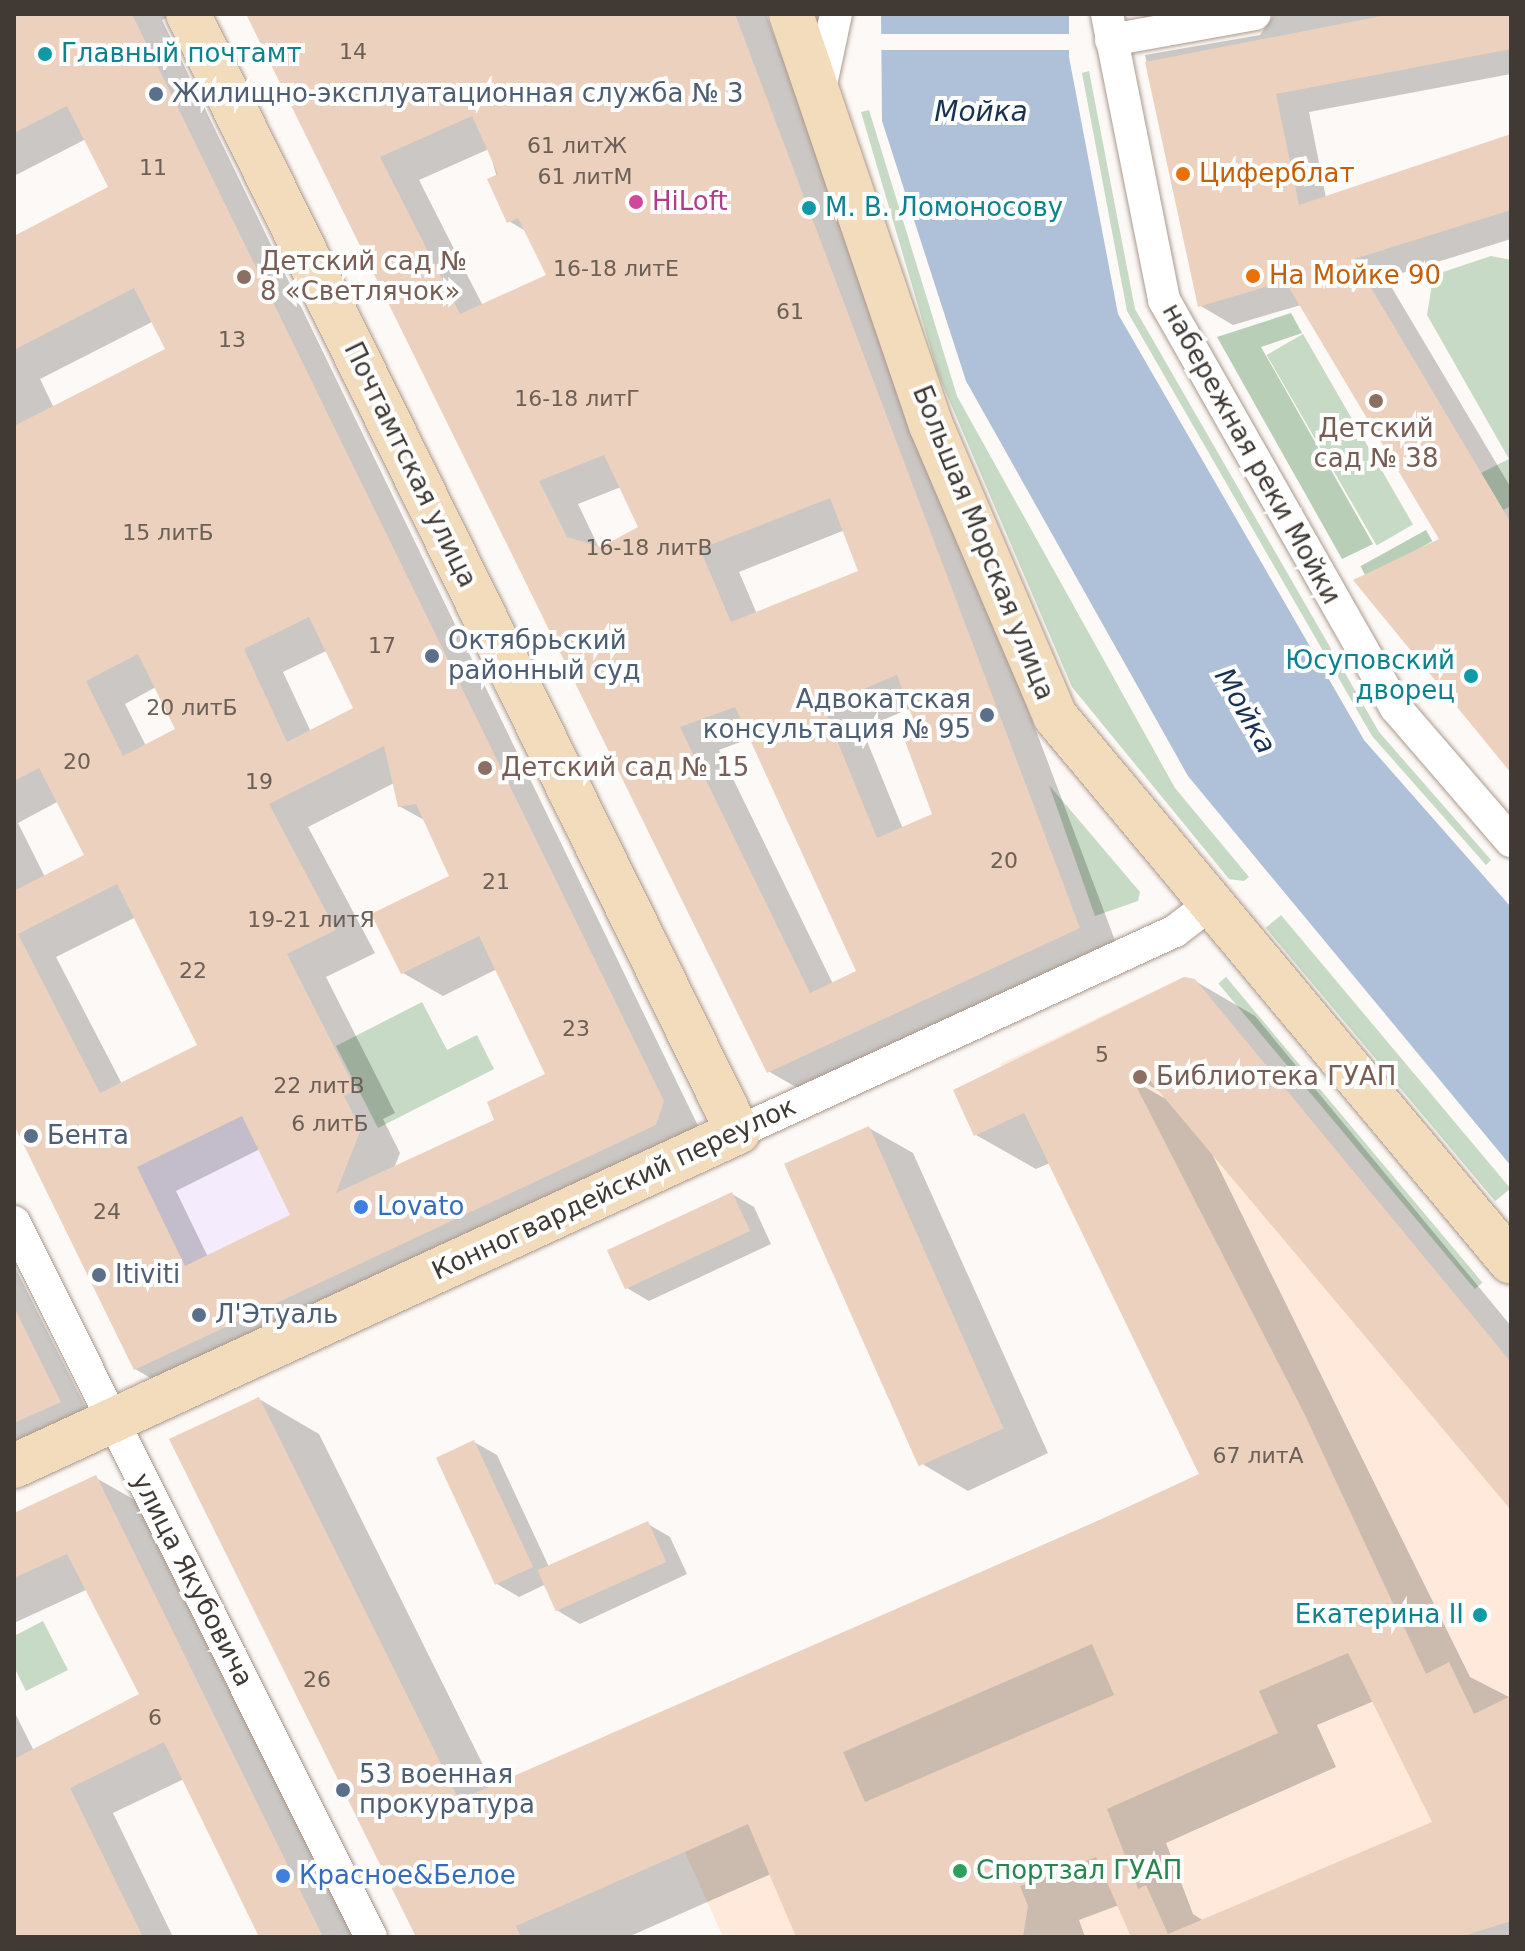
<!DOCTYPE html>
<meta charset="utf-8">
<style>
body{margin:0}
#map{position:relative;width:1525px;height:1951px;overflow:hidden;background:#fdf9f6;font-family:"DejaVu Sans",sans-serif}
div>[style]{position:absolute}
.commercial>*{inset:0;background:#f4ecfd;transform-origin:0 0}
.built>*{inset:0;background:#fee9da}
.green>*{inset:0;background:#c6dac5;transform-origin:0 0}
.forest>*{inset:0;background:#b8ceb7;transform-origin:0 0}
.water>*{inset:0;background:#afc1d9}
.pier>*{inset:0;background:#fdf9f6;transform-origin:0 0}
.shadow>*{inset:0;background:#0003}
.building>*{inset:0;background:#ecd1be;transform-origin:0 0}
.roads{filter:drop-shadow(0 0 2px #ab998d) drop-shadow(0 0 2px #ab998d)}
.street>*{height:32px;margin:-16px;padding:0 16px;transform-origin:16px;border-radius:16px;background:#fff}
.secondary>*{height:44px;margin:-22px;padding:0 22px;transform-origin:22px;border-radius:22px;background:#f3dcbb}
.dots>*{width:22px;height:22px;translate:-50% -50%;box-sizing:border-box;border:4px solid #fff;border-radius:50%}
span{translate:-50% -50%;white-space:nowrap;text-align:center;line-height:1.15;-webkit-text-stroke:8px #fff;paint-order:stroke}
.number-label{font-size:22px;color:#6c6056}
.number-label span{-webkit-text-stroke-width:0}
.culture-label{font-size:26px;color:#0d838f}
.left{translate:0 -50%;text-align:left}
.right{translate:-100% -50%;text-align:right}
.service-label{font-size:26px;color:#4e5e75}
.food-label{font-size:26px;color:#c56008}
.hotel-label{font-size:26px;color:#b23c85}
.education-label{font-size:26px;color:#785e54}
.street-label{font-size:26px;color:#413a34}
.shop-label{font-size:26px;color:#366cbe}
.leisure-label{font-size:26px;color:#27864d}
.water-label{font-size:28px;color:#173254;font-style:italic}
.frame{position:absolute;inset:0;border:16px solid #413a34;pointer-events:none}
</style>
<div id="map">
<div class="commercial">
<div style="left:268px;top:1054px;width:225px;height:259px;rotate:64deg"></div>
</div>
<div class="built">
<div style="clip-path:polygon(1184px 977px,1195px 979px,1511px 1362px,1511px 1921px,1461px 1937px,723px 1937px,685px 1852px,790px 1805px,780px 1780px,1092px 1644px,1106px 1675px,1199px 1474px,1000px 1064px)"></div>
</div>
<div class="green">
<div style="clip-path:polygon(1089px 71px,1135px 309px,1379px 732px,1491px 860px,1486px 865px,1372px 736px,1127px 311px,1082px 73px)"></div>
<div style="clip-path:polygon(869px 110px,957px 396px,1175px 788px,1249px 877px,1244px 881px,1229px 879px,1072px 687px,938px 374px,861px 112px)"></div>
<div style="clip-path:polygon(1491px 256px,1511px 260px,1511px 506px,1503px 510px,1481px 473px,1509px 459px,1427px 315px,1432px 284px,1443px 272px)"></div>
<div style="left:1303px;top:334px;width:220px;height:42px;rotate:60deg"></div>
<div style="clip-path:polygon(1049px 785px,1140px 892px,1138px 901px,1095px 916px)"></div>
<div style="left:1281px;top:915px;width:357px;height:20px;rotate:50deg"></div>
<div style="left:1226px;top:977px;width:399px;height:10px;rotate:50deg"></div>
<div style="clip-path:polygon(422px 1002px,447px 1050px,477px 1035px,494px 1069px,378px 1128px,336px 1046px)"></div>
<div style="clip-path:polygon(43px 1621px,68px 1670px,26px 1691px,14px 1667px,14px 1636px)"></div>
</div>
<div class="forest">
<div style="clip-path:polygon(1291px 313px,1302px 333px,1261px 347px,1373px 544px,1342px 559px,1217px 337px)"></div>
<div style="left:1426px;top:530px;width:13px;height:75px;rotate:61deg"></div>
</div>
<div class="water">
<div style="clip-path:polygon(881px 14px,1069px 14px,1069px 57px,1118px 314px,1364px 740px,1511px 907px,1511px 1166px,1188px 776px,966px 381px,882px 121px)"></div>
</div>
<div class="pier">
<div style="left:1073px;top:34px;width:16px;height:198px;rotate:90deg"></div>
</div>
<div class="shadow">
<div style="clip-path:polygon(evenodd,14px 14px,175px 14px,162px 20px,703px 1136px,175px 1392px,135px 1369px,14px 1123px,14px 238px,111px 188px,86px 139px,14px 176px,14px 14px,154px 321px,168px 350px,54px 408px,40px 379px,154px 321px,14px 14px,328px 650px,356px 709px,311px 732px,283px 672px,328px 650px,14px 14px,156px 687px,177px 730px,146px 746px,125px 704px,156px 687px,14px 14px,394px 783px,399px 806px,426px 821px,452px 877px,403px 973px,443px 996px,497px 969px,548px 1075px,497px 1121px,394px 1168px,400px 1153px,383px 1119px,395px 1113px,326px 977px,375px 953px,308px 827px,394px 783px,14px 14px,59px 801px,87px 855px,45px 877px,18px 823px,59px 801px,14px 14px,136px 917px,200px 1046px,122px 1084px,56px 957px,136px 917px,14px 14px,260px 1149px,293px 1216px,208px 1257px,176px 1191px,260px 1149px)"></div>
<div style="clip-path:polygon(evenodd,247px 14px,766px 14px,1119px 951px,808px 1094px,768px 1071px,247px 14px,489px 149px,509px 221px,527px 232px,549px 276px,483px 306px,419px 180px,489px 149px,247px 14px,621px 487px,641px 528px,600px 550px,578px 504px,621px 487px,247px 14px,845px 530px,861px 572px,757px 614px,739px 572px,845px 530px,247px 14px,911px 708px,935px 815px,903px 829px,862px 729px,911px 708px,247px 14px,751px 738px,859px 971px,833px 984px,719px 750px,751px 738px)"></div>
<div style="clip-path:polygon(1139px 14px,1511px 14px,1511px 74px,1309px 112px,1326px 198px,1511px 136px,1511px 239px,1386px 278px,1511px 488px,1511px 769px,1442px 539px,1301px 305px,1233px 325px,1199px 305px,1145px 55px,1260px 35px,1273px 16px,1172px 34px)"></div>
<div style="clip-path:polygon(evenodd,1195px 981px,1255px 1016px,1511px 1326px,1511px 1507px,1212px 1154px,1470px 1677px,1511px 1698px,1511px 1937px,1133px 1937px,1119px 1905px,1079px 1920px,1085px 1937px,798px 1937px,771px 1874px,628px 1937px,418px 1937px,259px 1399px,319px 1434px,494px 1787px,1202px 1475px,1050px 1163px,1036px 1169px,976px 1135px,1195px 981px,1124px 1071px,1164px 1094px,1164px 1098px,1122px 1074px,1124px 1071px,1195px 981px,1374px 1701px,1435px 1823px,1204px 1921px,1193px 1914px,1166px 1843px,1336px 1767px,1317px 1725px,1374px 1701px)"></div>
<div style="clip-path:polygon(869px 1128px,913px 1153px,1048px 1453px,968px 1491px,924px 1465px)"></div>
<div style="clip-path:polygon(732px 1194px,754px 1207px,771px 1244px,649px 1301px,627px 1288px)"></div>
<div style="clip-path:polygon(14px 1265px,92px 1420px,14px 1456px)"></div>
<div style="clip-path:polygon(474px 1442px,497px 1455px,550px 1569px,648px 1524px,670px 1537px,687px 1574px,580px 1624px,558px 1611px,544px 1585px,519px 1597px,497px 1584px)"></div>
<div style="clip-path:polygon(96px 1478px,140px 1503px,353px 1937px,261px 1937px,184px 1779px,113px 1813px,173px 1937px,14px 1937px,14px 1711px,34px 1751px,142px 1695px,88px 1589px,14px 1623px,14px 1515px)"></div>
</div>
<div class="building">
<div style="clip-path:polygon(evenodd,14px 14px,132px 14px,664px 1101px,656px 1125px,134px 1370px,14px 1125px,14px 891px,84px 855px,39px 768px,14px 781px,14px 426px,165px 349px,134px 288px,14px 350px,14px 236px,108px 187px,67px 106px,14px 133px,14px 14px,309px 617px,353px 708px,287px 742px,244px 649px,309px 617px,14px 14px,138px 654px,175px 729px,123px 756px,86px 681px,138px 654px,14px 14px,384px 746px,398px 807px,416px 804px,449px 876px,371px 914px,401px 974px,479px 936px,545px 1074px,487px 1102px,494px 1120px,336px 1193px,361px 1129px,344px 1096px,356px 1090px,287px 954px,336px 930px,269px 804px,384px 746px,14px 14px,117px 884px,197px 1045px,100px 1093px,18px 934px,117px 884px,14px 14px,242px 1116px,290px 1215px,185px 1266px,137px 1167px,242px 1116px)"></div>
<div style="clip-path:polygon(evenodd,246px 14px,735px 14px,1080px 928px,767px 1073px,246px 14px,472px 116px,498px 174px,487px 179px,507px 223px,518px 218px,546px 275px,460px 314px,380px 157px,472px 116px,246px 14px,604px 455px,638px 527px,601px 547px,567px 537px,539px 481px,604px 455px,246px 14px,830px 498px,858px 571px,731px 622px,700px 549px,830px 498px,246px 14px,897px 675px,916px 727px,902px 733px,932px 814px,877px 838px,823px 706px,897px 675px,246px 14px,735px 707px,856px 971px,810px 993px,680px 727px,735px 707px)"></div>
<div style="clip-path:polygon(1392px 14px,1511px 14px,1511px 49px,1276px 94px,1299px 205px,1511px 134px,1511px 210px,1354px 259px,1511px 523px,1511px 773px,1353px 580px,1439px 539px,1285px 281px,1198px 307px,1145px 62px)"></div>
<div style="clip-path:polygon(evenodd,1184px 977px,1195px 979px,1511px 1362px,1511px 1510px,1142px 1071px,1132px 1078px,1305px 1415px,1426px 1674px,1449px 1662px,1474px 1714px,1511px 1696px,1511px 1921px,1461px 1937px,1131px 1937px,1096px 1857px,1020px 1886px,1028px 1906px,1023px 1937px,796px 1937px,748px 1824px,516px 1926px,521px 1937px,416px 1937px,169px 1439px,259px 1397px,459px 1800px,1093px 1523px,1199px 1474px,1024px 1113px,974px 1136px,953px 1090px,1184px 977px,1092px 1644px,1114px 1695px,865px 1802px,843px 1752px,1092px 1644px,1184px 977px,1348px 1653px,1432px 1822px,1168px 1934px,1146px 1885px,1138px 1889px,1107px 1809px,1278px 1733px,1259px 1691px,1348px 1653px)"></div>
<div style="left:869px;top:1126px;width:331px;height:93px;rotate:66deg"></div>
<div style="left:732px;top:1192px;width:43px;height:138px;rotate:65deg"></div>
<div style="clip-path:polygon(14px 1307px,61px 1402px,14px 1423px)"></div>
<div style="left:474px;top:1440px;width:140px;height:42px;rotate:65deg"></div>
<div style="clip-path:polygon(96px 1475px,155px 1595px,323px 1937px,259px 1937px,164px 1742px,70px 1788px,143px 1937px,14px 1937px,14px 1759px,139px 1694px,67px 1554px,14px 1578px,14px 1513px)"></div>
<div style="left:648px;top:1521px;width:45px;height:121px;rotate:66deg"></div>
</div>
<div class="roads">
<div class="street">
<div style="left:1107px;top:14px;width:292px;rotate:78.7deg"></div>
<div style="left:1164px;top:300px;width:469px;rotate:60.4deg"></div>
<div style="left:1396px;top:708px;width:176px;rotate:49.2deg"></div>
<div style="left:1111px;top:40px;width:146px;rotate:-10.2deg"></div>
<div style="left:819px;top:94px;width:82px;rotate:-78deg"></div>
<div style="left:738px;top:1132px;width:481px;rotate:-24.7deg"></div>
<div style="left:1175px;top:931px;width:43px;rotate:-37.4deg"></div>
<div style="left:14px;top:1222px;width:799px;rotate:63.47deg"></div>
</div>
<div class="secondary">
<div style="left:791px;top:14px;width:434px;rotate:71.2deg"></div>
<div style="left:931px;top:425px;width:316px;rotate:66.9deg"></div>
<div style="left:1055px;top:716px;width:711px;rotate:50.13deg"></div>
<div style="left:14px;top:1466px;width:797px;rotate:-24.77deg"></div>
<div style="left:738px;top:1132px;width:1246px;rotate:-116.19deg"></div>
</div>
</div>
<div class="dots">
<div style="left:45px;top:54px;background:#0f9aa8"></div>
<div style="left:156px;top:94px;background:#5c6f8a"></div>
<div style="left:1183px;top:174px;background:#e8710a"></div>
<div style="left:636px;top:202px;background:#d1479c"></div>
<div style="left:809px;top:208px;background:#0f9aa8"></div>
<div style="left:1253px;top:276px;background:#e8710a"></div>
<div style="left:244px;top:277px;background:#8d6e63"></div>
<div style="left:1376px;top:401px;background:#8d6e63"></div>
<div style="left:432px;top:656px;background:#5c6f8a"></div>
<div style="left:1471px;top:676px;background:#0f9aa8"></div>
<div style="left:987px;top:715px;background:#5c6f8a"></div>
<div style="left:485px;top:768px;background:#8d6e63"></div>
<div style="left:1140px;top:1077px;background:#8d6e63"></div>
<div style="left:31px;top:1136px;background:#5c6f8a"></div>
<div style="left:361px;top:1207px;background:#3f7fe0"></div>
<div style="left:99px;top:1275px;background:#5c6f8a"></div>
<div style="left:199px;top:1315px;background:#5c6f8a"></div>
<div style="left:1480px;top:1615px;background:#0f9aa8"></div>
<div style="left:343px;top:1790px;background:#5c6f8a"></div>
<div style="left:960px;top:1871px;background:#2e9e5b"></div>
<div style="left:283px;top:1876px;background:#3f7fe0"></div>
</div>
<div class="number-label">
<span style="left:353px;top:52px">14</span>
<span style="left:577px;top:146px">61 литЖ</span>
<span style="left:153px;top:168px">11</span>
<span style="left:585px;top:177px">61 литМ</span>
<span style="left:616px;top:269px">16-18 литЕ</span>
<span style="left:790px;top:312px">61</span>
<span style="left:232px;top:340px">13</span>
<span style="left:577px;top:399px">16-18 литГ</span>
<span style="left:168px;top:533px">15 литБ</span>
<span style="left:649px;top:548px">16-18 литВ</span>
<span style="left:382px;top:646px">17</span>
<span style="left:192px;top:708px">20 литБ</span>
<span style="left:77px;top:762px">20</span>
<span style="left:259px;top:782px">19</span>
<span style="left:1004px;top:861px">20</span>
<span style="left:496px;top:882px">21</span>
<span style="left:311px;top:920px">19-21 литЯ</span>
<span style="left:193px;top:971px">22</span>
<span style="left:576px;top:1029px">23</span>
<span style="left:1102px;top:1055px">5</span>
<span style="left:319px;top:1086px">22 литВ</span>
<span style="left:330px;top:1124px">6 литБ</span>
<span style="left:107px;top:1212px">24</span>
<span style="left:1258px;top:1456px">67 литА</span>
<span style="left:317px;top:1680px">26</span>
<span style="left:155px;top:1718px">6</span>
</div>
<div class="culture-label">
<span class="left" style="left:61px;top:54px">Главный почтамт</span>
<span class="left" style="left:825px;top:208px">М. В. Ломоносову</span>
<span class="right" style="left:1455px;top:676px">Юсуповский<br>дворец</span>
<span class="right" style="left:1464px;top:1615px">Екатерина II</span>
</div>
<div class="service-label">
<span class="left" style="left:172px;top:94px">Жилищно-эксплуатационная служба № 3</span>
<span class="left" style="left:448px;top:656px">Октябрьский<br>районный суд</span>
<span class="right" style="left:971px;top:715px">Адвокатская<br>консультация № 95</span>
<span class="left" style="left:47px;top:1136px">Бента</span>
<span class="left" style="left:115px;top:1275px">Itiviti</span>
<span class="left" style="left:215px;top:1315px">Л'Этуаль</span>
<span class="left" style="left:359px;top:1790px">53 военная<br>прокуратура</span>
</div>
<div class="food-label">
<span class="left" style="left:1199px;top:174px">Циферблат</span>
<span class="left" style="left:1269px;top:276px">На Мойке 90</span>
</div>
<div class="hotel-label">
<span class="left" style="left:652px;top:202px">HiLoft</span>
</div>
<div class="education-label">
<span class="left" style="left:260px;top:277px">Детский сад №<br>8 «Светлячок»</span>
<span style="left:1376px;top:444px">Детский<br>сад № 38</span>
<span class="left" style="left:501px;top:768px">Детский сад № 15</span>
<span class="left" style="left:1156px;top:1077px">Библиотека ГУАП</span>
</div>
<div class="street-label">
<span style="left:1251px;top:454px;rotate:61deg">набережная реки Мойки</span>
<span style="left:410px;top:465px;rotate:64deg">Почтамтская улица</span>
<span style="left:983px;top:543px;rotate:68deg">Большая Морская улица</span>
<span style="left:614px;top:1189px;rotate:-25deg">Конногвардейский переулок</span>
<span style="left:192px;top:1580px;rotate:63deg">улица Якубовича</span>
</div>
<div class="shop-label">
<span class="left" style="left:377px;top:1207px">Lovato</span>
<span class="left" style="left:299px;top:1876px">Красное&amp;Белое</span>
</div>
<div class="leisure-label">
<span class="left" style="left:976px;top:1871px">Спортзал ГУАП</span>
</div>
<div class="water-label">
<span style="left:981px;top:112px">Мойка</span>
<span style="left:1245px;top:711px;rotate:60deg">Мойка</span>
</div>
<div class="frame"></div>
</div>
